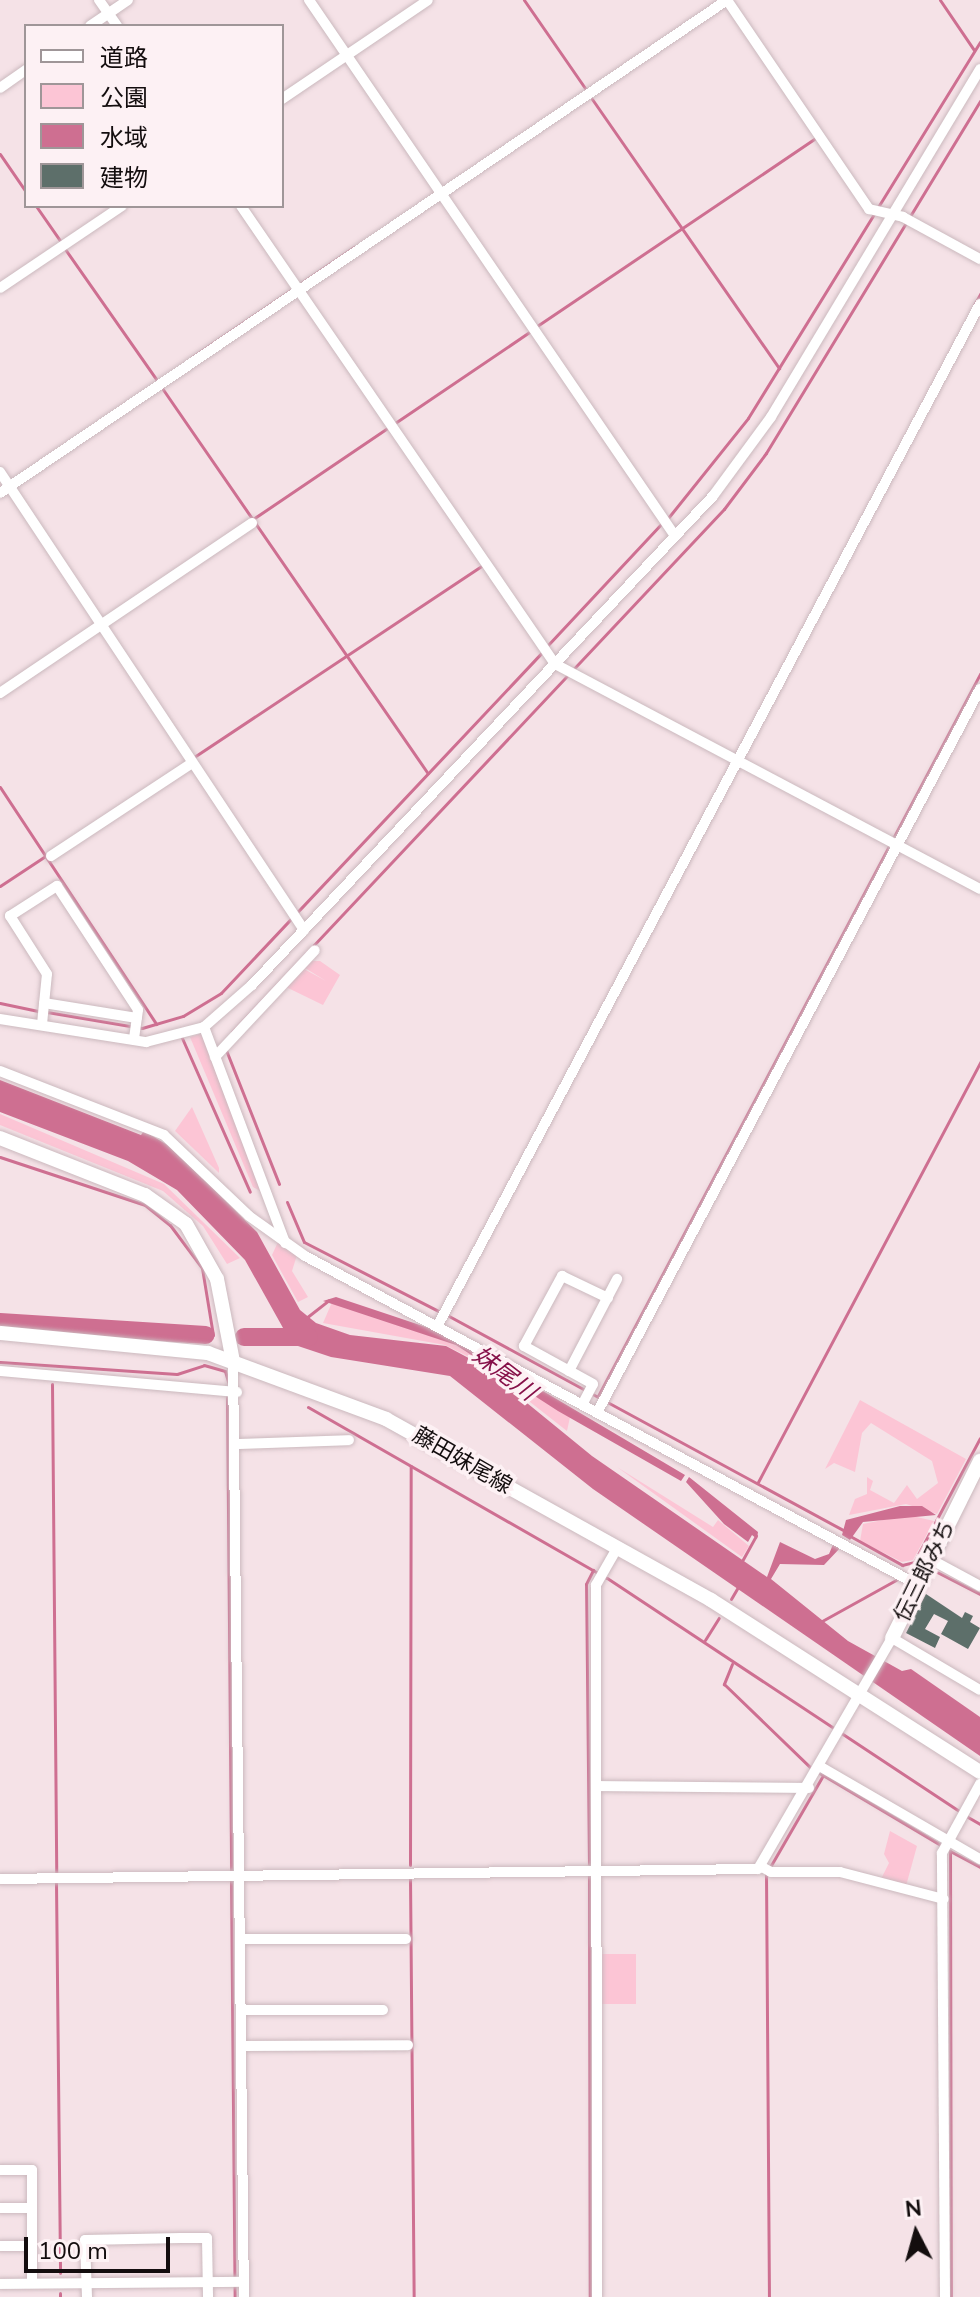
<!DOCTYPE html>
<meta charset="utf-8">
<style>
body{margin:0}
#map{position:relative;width:980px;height:2297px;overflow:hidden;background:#f5e2e7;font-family:"Nunito Sans","Noto Sans JP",sans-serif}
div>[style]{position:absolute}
.green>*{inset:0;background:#fcc5d5;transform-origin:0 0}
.water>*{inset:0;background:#ce6f91}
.stream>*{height:3px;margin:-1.5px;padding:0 1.5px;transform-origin:1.5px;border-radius:1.5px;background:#ce6f91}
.river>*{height:18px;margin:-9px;padding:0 9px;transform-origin:9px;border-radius:9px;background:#ce6f91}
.building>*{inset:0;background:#5d6f6a}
.roads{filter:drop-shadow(0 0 2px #cbb9be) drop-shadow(0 0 2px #cbb9be)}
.street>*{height:10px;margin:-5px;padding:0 5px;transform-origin:5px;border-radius:5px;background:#fff}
.secondary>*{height:14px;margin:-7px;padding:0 7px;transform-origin:7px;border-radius:7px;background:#fff}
span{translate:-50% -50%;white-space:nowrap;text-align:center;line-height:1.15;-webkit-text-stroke:7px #fdf1f4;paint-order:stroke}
.street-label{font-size:22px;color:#130d0e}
.water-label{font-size:24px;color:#861149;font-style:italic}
.legend{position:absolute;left:24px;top:24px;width:260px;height:184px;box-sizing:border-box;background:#fdf1f4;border:2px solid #9f9698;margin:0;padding:10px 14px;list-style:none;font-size:24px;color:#130d0e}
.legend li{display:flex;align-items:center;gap:16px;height:40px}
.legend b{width:40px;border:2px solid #9f9698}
.north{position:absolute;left:876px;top:2193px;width:80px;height:80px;-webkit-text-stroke:6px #fdf1f4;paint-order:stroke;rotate:354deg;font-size:22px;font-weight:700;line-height:32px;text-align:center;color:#130d0e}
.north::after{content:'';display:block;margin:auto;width:28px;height:36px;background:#130d0e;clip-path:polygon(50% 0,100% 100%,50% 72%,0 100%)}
.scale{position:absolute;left:24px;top:2237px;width:146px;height:36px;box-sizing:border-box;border:4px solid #130d0e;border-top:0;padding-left:10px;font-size:24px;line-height:28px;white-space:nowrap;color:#130d0e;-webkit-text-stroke:6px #fdf1f4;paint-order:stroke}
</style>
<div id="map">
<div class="green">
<div style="clip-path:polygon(309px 961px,320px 961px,340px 975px,323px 1005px,286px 987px,304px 969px,326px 981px,305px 968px)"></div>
<div style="clip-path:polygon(201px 1034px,204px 1038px,267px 1195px,253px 1187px,190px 1037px)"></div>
<div style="clip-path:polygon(192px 1107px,219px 1168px,219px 1173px,175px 1131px)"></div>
<div style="clip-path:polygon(0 1114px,164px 1184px,240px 1258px,227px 1264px,203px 1226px,163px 1191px,0 1125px)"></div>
<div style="clip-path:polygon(278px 1242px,297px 1255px,292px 1271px,308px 1297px,298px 1302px,272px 1255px)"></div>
<div style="clip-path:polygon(333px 1300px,460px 1346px,570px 1417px,567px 1431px,479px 1362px,445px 1345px,323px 1323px)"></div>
<div style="clip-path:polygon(860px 1400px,966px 1459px,937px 1514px,906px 1504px,849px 1515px,855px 1499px,867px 1494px,867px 1477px,873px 1481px,870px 1490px,894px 1503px,907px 1485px,917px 1499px,938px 1483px,932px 1461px,871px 1423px,862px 1433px,855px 1472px,834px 1463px,825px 1469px)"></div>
<div style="clip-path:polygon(617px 1467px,713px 1527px,718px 1520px,749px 1546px,742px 1557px)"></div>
<div style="clip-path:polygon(908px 1515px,934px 1521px,913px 1560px,902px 1562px,860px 1541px,863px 1524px)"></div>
<div style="clip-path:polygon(890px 1831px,917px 1846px,906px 1886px,880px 1881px,889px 1863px,884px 1854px)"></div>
<div style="left:636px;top:1954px;width:50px;height:36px;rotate:90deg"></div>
</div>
<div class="water">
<div style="clip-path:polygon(0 1080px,141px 1135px,144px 1131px,171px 1147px,257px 1232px,300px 1310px,316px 1323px,350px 1335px,446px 1346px,478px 1363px,592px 1456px,767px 1577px,780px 1542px,815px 1559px,829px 1554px,834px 1542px,841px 1547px,824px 1565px,780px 1564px,771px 1579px,848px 1641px,902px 1671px,911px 1669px,980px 1717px,980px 1756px,593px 1489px,450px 1376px,331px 1357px,292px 1344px,245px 1260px,177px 1190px,128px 1161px,0 1112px)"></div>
<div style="clip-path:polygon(336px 1297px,447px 1334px,685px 1475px,681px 1481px,558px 1411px,456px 1345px,323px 1301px)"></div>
<div style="clip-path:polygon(689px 1477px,758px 1532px,757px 1539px,752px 1535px,748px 1542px,724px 1524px,686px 1482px)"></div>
<div style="clip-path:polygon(900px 1506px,922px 1506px,936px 1515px,863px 1522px,850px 1540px,842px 1535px,846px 1520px)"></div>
</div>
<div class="stream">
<div style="left:524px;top:0;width:111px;rotate:55.3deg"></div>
<div style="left:940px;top:0;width:60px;rotate:55.8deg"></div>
<div style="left:592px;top:99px;width:328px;rotate:55.2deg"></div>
<div style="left:0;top:154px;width:46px;rotate:55.6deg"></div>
<div style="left:36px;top:206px;width:44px;rotate:55.2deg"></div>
<div style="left:878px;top:207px;width:194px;rotate:-58.3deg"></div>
<div style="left:65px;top:249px;width:162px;rotate:55deg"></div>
<div style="left:974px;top:305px;width:13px;rotate:-61deg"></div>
<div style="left:537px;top:326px;width:336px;rotate:-34deg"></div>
<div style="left:192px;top:357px;width:196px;rotate:-34.2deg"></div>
<div style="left:162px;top:388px;width:468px;rotate:55.4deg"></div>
<div style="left:395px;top:423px;width:164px;rotate:-34.1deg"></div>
<div style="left:668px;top:518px;width:128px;rotate:-51.3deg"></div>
<div style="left:748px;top:418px;width:240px;rotate:-58.3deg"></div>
<div style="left:253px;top:519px;width:161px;rotate:-34.1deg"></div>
<div style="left:547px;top:646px;width:168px;rotate:-46.9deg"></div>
<div style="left:194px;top:757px;width:345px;rotate:-33.6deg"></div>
<div style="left:0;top:787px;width:284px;rotate:56.6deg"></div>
<div style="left:0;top:886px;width:53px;rotate:-33.4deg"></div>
<div style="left:0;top:1003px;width:40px;rotate:12deg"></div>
<div style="left:47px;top:1012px;width:96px;rotate:9.6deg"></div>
<div style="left:142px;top:1028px;width:43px;rotate:-16.3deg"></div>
<div style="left:183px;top:1016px;width:44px;rotate:-31.2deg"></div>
<div style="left:221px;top:993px;width:468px;rotate:-46.7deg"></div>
<div style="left:232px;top:1032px;width:718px;rotate:-46.75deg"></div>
<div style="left:724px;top:509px;width:70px;rotate:-53.1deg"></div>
<div style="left:766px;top:453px;width:412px;rotate:-58.7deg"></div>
<div style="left:182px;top:1038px;width:168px;rotate:66.2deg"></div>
<div style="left:226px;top:1050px;width:144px;rotate:68.4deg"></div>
<div style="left:0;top:1157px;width:153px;rotate:18.3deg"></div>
<div style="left:145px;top:1205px;width:32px;rotate:39deg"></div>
<div style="left:170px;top:1225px;width:54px;rotate:53.3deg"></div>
<div style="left:202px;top:1268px;width:68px;rotate:80.7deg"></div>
<div style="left:287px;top:1202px;width:43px;rotate:67deg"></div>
<div style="left:304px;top:1242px;width:153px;rotate:27.2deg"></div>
<div style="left:447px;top:1315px;width:452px;rotate:28.5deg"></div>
<div style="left:306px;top:1318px;width:29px;rotate:-38deg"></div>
<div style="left:0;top:1362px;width:177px;rotate:3.9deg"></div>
<div style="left:177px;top:1374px;width:28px;rotate:-18deg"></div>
<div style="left:204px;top:1365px;width:22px;rotate:16deg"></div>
<div style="left:225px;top:1371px;width:15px;rotate:74deg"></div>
<div style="left:52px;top:1384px;width:491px;rotate:89.5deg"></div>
<div style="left:227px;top:1395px;width:476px;rotate:89.5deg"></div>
<div style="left:598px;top:1396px;width:817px;rotate:-62.12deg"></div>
<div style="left:308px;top:1407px;width:344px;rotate:29.8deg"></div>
<div style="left:607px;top:1578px;width:424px;rotate:33.5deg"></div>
<div style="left:758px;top:1482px;width:475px;rotate:-62.1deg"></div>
<div style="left:850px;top:1536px;width:60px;rotate:29.1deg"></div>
<div style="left:902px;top:1565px;width:12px;rotate:-14deg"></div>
<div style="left:914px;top:1562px;width:140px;rotate:-62deg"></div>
<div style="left:742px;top:1561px;width:29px;rotate:-61deg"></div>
<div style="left:937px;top:1572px;width:48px;rotate:27.1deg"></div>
<div style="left:731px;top:1599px;width:14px;rotate:-60deg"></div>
<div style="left:822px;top:1621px;width:85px;rotate:-29deg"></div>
<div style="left:705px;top:1640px;width:26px;rotate:-58deg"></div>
<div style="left:732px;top:1664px;width:22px;rotate:112deg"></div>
<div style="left:724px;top:1684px;width:121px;rotate:44deg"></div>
<div style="left:811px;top:1768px;width:155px;rotate:30.7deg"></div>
<div style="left:966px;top:1816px;width:16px;rotate:30deg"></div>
<div style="left:950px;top:1851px;width:446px;rotate:89.9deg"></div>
<div style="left:950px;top:1851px;width:34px;rotate:28deg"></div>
<div style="left:589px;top:1864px;width:280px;rotate:-90.6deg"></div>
<div style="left:586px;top:1584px;width:16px;rotate:-63deg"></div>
<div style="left:410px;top:1865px;width:399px;rotate:-89.9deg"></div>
<div style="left:770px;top:1867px;width:104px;rotate:-60deg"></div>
<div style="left:766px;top:1873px;width:424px;rotate:89.6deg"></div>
<div style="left:589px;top:1876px;width:421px;rotate:89.9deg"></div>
<div style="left:410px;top:1877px;width:420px;rotate:89.5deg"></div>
<div style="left:231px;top:1879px;width:418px;rotate:89.5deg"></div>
<div style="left:56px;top:1883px;width:390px;rotate:89.4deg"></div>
<div style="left:60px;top:2293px;width:4px;rotate:90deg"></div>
</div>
<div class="river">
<div style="left:0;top:1322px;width:206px;rotate:3.6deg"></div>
<div style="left:244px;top:1337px;width:65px"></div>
</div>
<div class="building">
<div style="clip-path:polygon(926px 1594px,962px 1618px,965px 1612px,973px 1616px,970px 1622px,980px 1628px,968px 1649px,941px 1634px,948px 1621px,934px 1614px,925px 1629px,940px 1637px,935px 1648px,906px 1633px)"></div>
</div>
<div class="roads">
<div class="street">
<div style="left:99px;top:0;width:32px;rotate:55deg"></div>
<div style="left:309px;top:0;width:649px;rotate:55.67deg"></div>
<div style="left:727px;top:0;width:253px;rotate:55.8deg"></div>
<div style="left:869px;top:209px;width:35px;rotate:13deg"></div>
<div style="left:903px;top:217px;width:88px;rotate:28.6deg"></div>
<div style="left:90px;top:26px;width:46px;rotate:-34.4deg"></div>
<div style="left:0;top:88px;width:32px;rotate:-35deg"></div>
<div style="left:282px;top:99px;width:176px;rotate:-34.1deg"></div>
<div style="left:241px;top:206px;width:555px;rotate:55.57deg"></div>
<div style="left:555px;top:664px;width:481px;rotate:27.9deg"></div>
<div style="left:0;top:288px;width:147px;rotate:-33.9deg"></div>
<div style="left:0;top:472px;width:550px;rotate:56.43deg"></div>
<div style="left:0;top:493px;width:878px;rotate:-34.14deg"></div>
<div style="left:0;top:693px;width:304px;rotate:-34deg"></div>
<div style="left:51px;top:856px;width:169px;rotate:-33.4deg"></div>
<div style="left:44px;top:1003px;width:94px;rotate:9.2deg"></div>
<div style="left:0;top:1019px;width:148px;rotate:9deg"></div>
<div style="left:146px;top:1042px;width:60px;rotate:-14.5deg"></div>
<div style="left:204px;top:1027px;width:231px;rotate:69.4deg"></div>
<div style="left:42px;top:1024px;width:50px;rotate:-84.3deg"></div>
<div style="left:47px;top:974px;width:69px;rotate:-122.5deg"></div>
<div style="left:10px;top:916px;width:56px;rotate:-32.6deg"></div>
<div style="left:57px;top:886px;width:148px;rotate:56.8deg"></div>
<div style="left:138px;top:1010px;width:30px;rotate:98deg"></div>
<div style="left:204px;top:1027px;width:64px;rotate:-41.2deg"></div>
<div style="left:252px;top:985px;width:672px;rotate:-46.69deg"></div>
<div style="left:713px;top:496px;width:98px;rotate:-53.7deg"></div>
<div style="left:771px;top:417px;width:406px;rotate:-59deg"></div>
<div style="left:215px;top:1057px;width:146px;rotate:-46.9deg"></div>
<div style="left:0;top:1071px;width:176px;rotate:21.3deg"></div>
<div style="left:164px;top:1135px;width:117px;rotate:43.6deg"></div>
<div style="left:249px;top:1216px;width:69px;rotate:35.5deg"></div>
<div style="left:305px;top:1256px;width:696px;rotate:28.22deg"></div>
<div style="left:438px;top:1325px;width:1156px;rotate:-62.04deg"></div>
<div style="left:233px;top:1361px;width:936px;rotate:89.33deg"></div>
<div style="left:0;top:1371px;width:238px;rotate:5.1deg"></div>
<div style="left:569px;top:1371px;width:104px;rotate:-62.4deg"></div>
<div style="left:583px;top:1403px;width:21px;rotate:-62deg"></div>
<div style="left:593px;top:1384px;width:79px;rotate:-151.2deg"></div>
<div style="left:524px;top:1346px;width:80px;rotate:-61.5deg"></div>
<div style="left:562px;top:1276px;width:51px;rotate:25.6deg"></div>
<div style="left:598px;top:1411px;width:817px;rotate:-62.12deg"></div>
<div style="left:237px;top:1444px;width:112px;rotate:-2deg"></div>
<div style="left:930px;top:1559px;width:57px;rotate:28.4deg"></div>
<div style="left:821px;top:1767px;width:184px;rotate:30.1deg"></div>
<div style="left:596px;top:1786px;width:213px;rotate:0.5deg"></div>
<div style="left:762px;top:1867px;width:10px;rotate:29deg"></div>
<div style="left:771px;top:1872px;width:69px"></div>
<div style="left:840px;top:1872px;width:107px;rotate:14.6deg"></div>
<div style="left:0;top:1879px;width:758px;rotate:-0.76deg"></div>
<div style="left:758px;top:1869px;width:267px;rotate:-59.9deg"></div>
<div style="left:892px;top:1638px;width:102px;rotate:30.6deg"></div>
<div style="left:240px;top:1939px;width:166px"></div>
<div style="left:241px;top:2010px;width:142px"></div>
<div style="left:242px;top:2046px;width:166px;rotate:-0.3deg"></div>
<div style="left:0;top:2170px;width:32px"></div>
<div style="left:32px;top:2170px;width:113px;rotate:90deg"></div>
<div style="left:0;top:2208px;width:31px"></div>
<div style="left:0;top:2246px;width:31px"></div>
<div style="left:0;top:2284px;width:244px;rotate:-0.5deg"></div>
<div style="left:87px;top:2297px;width:57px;rotate:-92deg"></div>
<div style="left:85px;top:2240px;width:96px;rotate:-1.2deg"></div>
<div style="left:181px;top:2238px;width:26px"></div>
<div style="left:207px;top:2238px;width:59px;rotate:89deg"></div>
<div style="left:597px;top:2297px;width:712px;rotate:-90.08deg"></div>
<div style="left:596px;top:1585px;width:40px;rotate:-60.3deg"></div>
<div style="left:945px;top:2297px;width:444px;rotate:-90.4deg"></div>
<div style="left:942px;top:1853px;width:79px;rotate:-61.2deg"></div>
</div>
<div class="secondary">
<div style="left:0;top:1138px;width:156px;rotate:21.5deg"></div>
<div style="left:145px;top:1195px;width:50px;rotate:35.3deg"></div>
<div style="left:186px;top:1224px;width:63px;rotate:60.6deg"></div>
<div style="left:217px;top:1279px;width:84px;rotate:79deg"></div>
<div style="left:0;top:1333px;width:209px;rotate:5.5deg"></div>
<div style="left:208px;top:1353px;width:190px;rotate:20.3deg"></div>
<div style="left:386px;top:1419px;width:372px;rotate:29.1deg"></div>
<div style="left:711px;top:1600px;width:319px;rotate:32.6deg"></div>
<div style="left:892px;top:1638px;width:198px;rotate:-63.6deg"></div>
</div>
</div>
<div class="street-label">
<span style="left:462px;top:1461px;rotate:30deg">藤田妹尾線</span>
<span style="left:925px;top:1571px;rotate:-64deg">伝三郎みち</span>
</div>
<div class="water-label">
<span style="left:504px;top:1374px;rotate:37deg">妹尾川</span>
</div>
<ul class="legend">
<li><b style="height:10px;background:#fff"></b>道路</li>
<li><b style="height:22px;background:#fcc5d5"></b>公園</li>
<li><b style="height:22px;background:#ce6f91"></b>水域</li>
<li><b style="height:22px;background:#5d6f6a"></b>建物</li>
</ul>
<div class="north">N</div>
<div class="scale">100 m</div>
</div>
